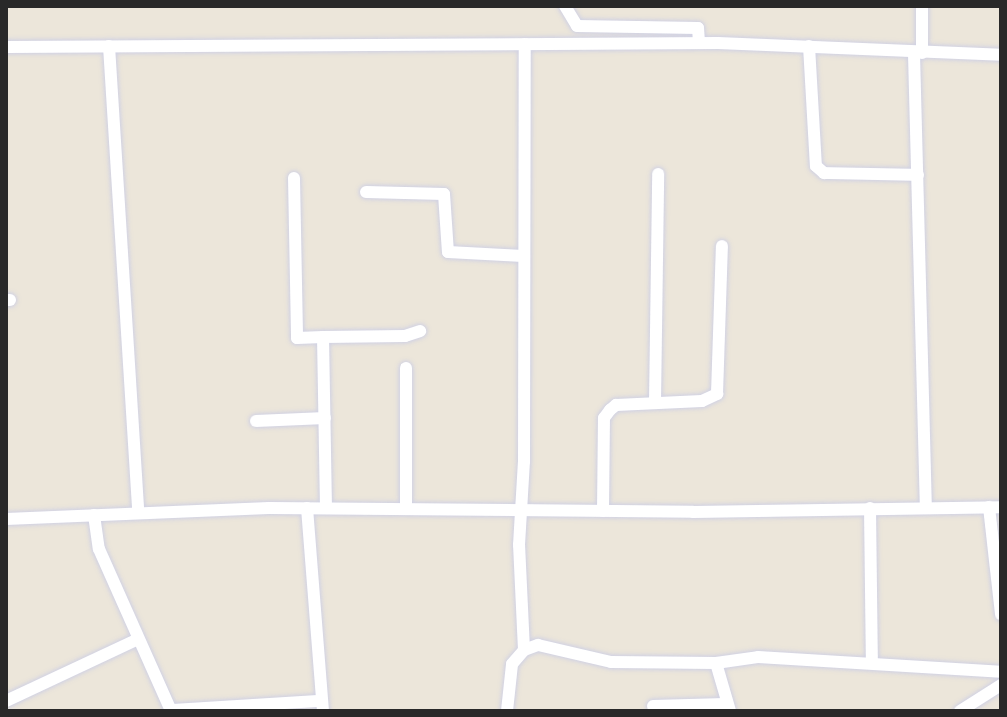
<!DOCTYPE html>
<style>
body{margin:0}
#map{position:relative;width:1007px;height:717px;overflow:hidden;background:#ece6da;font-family:Helvetica,sans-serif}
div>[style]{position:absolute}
.roads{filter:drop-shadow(0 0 2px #d0d1e3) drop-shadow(0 0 2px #d0d1e3)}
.street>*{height:12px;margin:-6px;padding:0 6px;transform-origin:6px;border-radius:6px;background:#fff}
span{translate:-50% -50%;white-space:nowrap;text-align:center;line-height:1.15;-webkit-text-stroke:6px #fff;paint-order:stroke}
.frame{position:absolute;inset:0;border:8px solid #292929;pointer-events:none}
</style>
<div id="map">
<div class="roads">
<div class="street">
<div style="left:565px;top:6px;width:23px;rotate:59deg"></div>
<div style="left:577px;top:26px;width:121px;rotate:0.9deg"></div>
<div style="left:698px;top:28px;width:15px;rotate:86deg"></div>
<div style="left:922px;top:6px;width:47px;rotate:90deg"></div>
<div style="left:109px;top:46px;width:467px;rotate:86.4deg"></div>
<div style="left:809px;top:46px;width:120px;rotate:86.7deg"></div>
<div style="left:816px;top:166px;width:11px;rotate:41deg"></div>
<div style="left:824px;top:173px;width:94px;rotate:1.2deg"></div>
<div style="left:6px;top:47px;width:712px;rotate:-0.32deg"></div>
<div style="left:718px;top:43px;width:283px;rotate:2.4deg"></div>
<div style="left:914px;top:54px;width:453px;rotate:88.5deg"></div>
<div style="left:294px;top:178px;width:160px;rotate:88.9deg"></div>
<div style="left:297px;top:338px;width:26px;rotate:-2deg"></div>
<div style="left:323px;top:337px;width:171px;rotate:89deg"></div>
<div style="left:366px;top:192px;width:78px;rotate:1.5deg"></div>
<div style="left:444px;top:194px;width:58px;rotate:86.1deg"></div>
<div style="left:448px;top:252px;width:75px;rotate:3.1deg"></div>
<div style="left:6px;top:300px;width:4px"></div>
<div style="left:323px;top:337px;width:82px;rotate:-0.7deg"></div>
<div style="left:405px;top:336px;width:16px;rotate:-18deg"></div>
<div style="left:406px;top:368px;width:140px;rotate:90deg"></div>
<div style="left:655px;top:403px;width:229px;rotate:-89.2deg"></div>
<div style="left:256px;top:421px;width:69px;rotate:-2.5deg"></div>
<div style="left:989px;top:507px;width:108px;rotate:83.6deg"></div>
<div style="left:307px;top:508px;width:204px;rotate:85.5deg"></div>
<div style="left:870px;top:508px;width:155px;rotate:89.3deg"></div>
<div style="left:603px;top:511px;width:93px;rotate:-89.4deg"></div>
<div style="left:604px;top:418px;width:10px;rotate:-53deg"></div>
<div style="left:610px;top:410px;width:8px;rotate:-40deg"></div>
<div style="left:616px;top:405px;width:86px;rotate:-2.7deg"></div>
<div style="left:702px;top:401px;width:17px;rotate:-25deg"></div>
<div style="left:717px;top:394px;width:148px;rotate:-88.1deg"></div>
<div style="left:94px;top:515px;width:34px;rotate:82deg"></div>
<div style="left:99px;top:549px;width:177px;rotate:66deg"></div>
<div style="left:6px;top:519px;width:263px;rotate:-2.4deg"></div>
<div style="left:269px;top:508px;width:424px;rotate:0.5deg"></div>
<div style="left:693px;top:512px;width:308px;rotate:-0.9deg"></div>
<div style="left:524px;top:650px;width:15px;rotate:-20deg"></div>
<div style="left:538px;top:645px;width:75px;rotate:13.1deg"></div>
<div style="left:611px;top:662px;width:105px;rotate:0.5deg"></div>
<div style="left:716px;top:663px;width:42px;rotate:-8.1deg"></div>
<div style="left:758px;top:657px;width:243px;rotate:3.5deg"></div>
<div style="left:716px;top:663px;width:50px;rotate:73.7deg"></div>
<div style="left:6px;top:701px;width:144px;rotate:-25.1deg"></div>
<div style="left:653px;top:706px;width:72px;rotate:-1.6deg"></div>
<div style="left:171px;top:710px;width:149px;rotate:-3.5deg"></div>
<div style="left:507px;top:711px;width:47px;rotate:-83.9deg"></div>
<div style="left:512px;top:664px;width:18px;rotate:-49deg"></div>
<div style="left:524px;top:650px;width:105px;rotate:-92.7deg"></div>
<div style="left:519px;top:545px;width:83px;rotate:-86.6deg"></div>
<div style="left:524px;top:462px;width:418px;rotate:-89.9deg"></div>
<div style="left:960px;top:711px;width:49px;rotate:-32.4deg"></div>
</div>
</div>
<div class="frame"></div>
</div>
